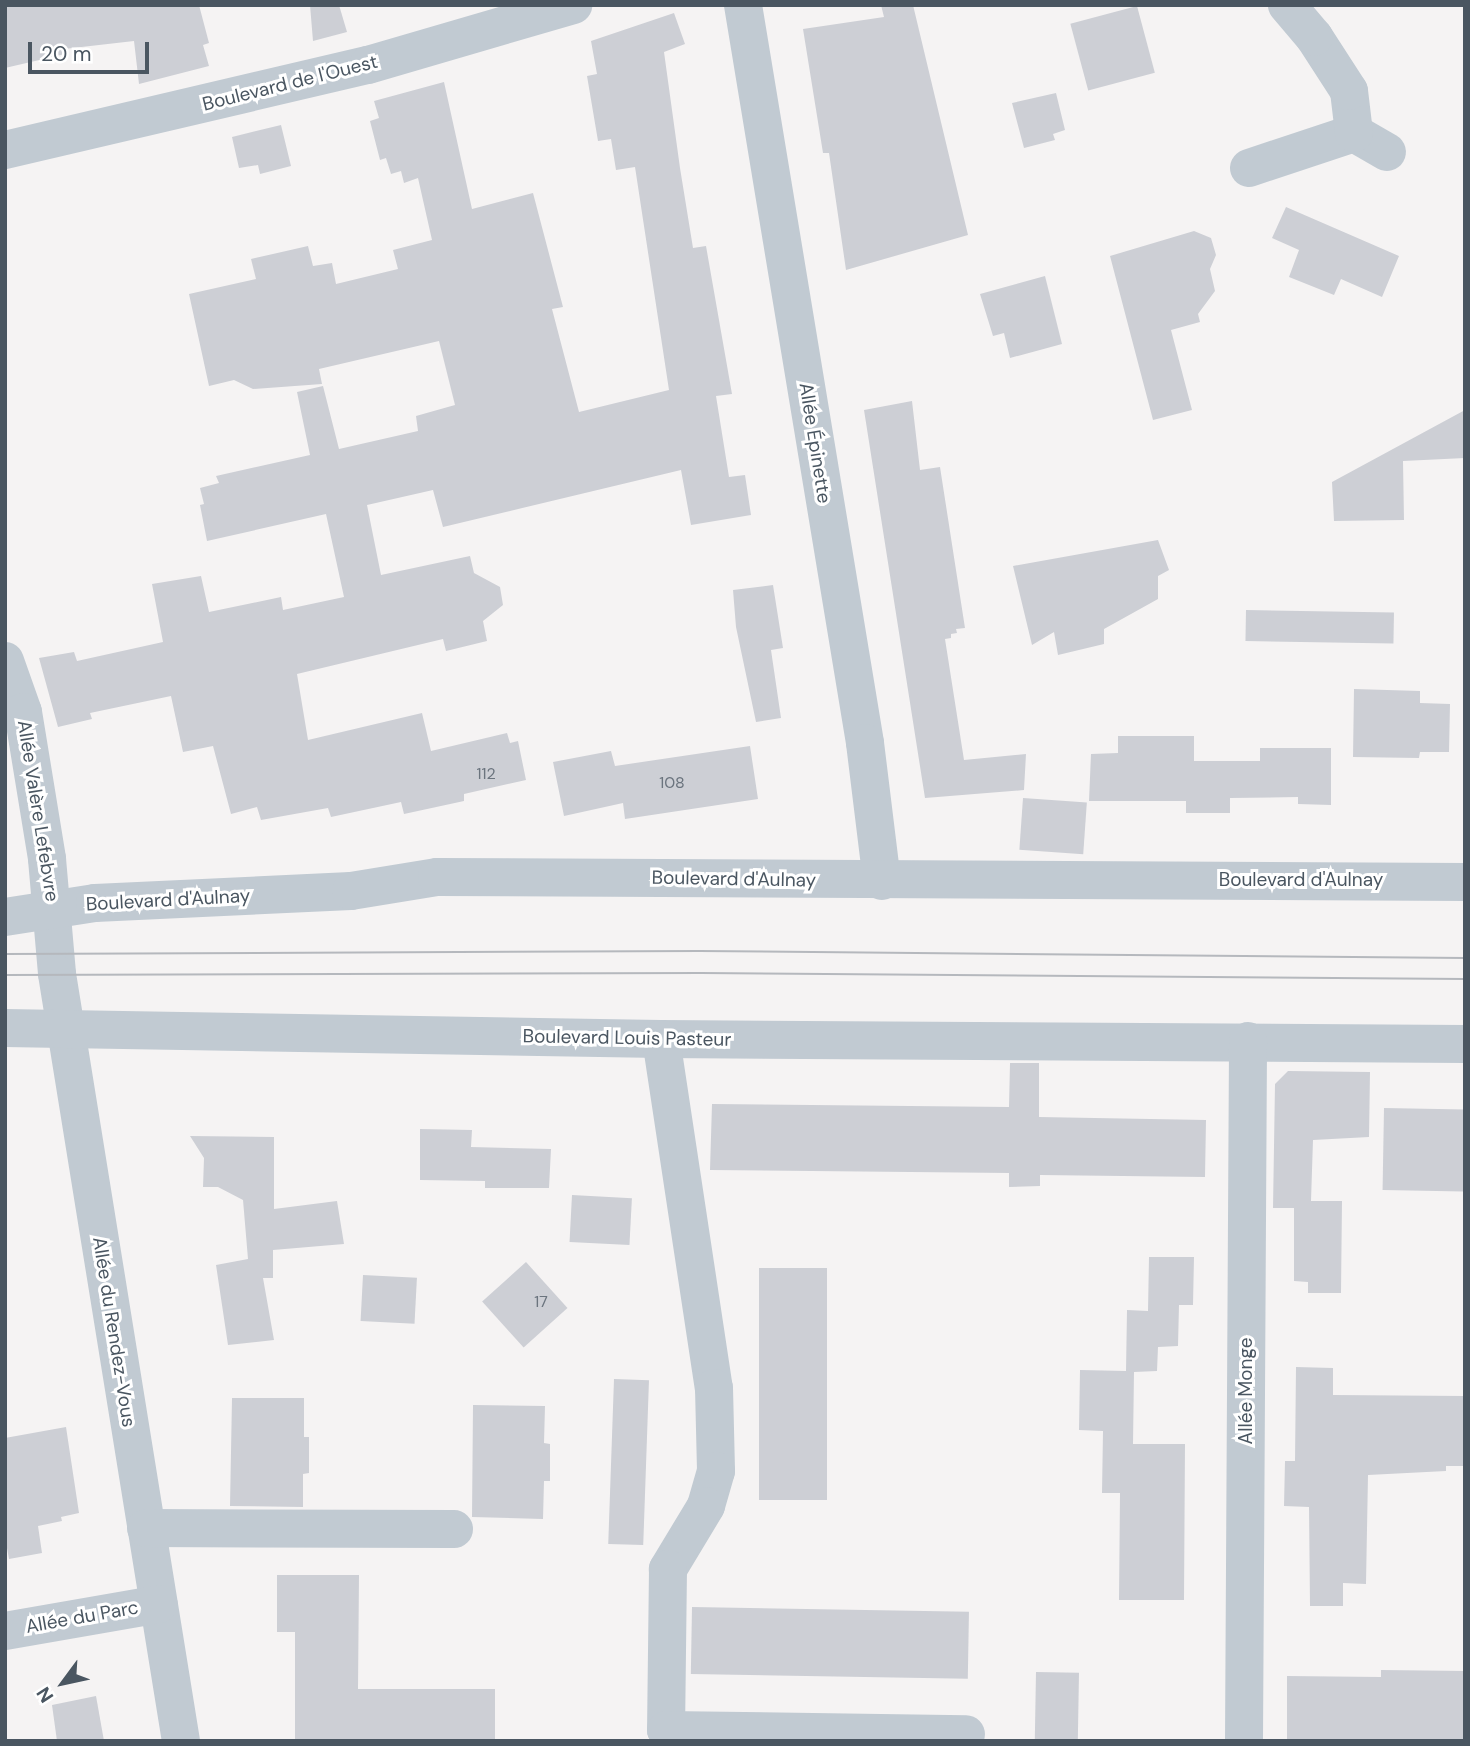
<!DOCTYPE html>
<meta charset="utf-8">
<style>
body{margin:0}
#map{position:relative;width:1470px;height:1746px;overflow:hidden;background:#f5f3f3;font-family:"DM Sans",sans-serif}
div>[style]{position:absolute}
.building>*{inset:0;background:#cdcfd5;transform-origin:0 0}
.minor>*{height:38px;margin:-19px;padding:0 19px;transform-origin:19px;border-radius:19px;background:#c1cad2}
.tram>*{height:2px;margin:-1px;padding:0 1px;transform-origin:1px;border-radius:1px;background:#b5b8bd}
span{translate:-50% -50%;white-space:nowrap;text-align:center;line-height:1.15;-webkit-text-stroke:6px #fff;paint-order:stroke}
.number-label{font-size:16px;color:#6b747e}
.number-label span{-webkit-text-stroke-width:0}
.street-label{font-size:19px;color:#4a5661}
.frame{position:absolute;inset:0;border:7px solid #4a5661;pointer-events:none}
.north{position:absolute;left:28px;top:1648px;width:70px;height:70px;-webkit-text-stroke:5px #fff;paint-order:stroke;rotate:237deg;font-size:19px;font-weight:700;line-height:28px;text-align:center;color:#4a5661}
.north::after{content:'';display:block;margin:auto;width:24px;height:32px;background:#4a5661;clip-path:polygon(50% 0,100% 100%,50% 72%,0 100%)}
.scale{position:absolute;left:28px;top:42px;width:121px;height:32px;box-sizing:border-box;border:4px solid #4a5661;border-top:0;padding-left:9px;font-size:21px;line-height:24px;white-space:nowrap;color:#4a5661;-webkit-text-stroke:5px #fff;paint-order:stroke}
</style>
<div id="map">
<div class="building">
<div style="clip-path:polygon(5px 5px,199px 5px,209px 43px,203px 45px,209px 66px,139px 84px,134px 41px,64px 49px,65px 54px,5px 68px)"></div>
<div style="clip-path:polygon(310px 5px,339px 5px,347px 32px,313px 41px)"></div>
<div style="clip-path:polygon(881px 5px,913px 5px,968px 235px,846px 270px,829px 153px,823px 153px,803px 29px,884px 17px)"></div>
<div style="left:1137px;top:6px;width:69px;height:69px;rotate:75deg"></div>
<div style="clip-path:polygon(674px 13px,685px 44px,664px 52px,680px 168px,693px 248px,706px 246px,732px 394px,716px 396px,729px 477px,745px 475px,751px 515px,691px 525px,681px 470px,443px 527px,433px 490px,367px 505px,381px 575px,470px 556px,474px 573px,500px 587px,503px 605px,483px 621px,487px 641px,446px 651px,443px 639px,297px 674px,308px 740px,422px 713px,431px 751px,507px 733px,510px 743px,518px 741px,526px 780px,464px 794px,464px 801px,404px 814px,401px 802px,331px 817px,328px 808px,261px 820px,257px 807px,231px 814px,213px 746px,183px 752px,171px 696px,90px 713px,92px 719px,58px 727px,39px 658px,74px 652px,77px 661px,163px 642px,152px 584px,201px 576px,209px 612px,281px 597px,283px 610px,344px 597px,326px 514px,207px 541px,200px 505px,204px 504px,200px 488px,219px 483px,216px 476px,310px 455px,297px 392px,323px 386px,339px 449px,418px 431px,416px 416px,455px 405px,439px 341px,319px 369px,322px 384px,253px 389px,234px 380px,209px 386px,189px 294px,256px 279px,251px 259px,308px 246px,313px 266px,332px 263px,336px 284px,398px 269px,393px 250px,432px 240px,418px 178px,404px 183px,401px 171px,391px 174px,386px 158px,380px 160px,370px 121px,379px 118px,374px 101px,444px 82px,472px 209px,533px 193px,563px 307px,552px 309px,579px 412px,669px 390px,635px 167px,616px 170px,611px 139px,598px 141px,587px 76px,597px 74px,591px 41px)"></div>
<div style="clip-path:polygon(1056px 93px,1065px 130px,1053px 134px,1055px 140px,1024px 148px,1012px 103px)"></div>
<div style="clip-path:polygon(281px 125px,291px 166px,260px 174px,258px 165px,239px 168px,232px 137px)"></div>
<div style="clip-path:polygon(1286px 207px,1399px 256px,1382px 297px,1341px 279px,1334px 295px,1289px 277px,1299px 250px,1272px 238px)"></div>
<div style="clip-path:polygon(1194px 231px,1211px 238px,1216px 255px,1210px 269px,1215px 291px,1198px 314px,1200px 322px,1171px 330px,1192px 410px,1153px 420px,1110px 256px)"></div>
<div style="clip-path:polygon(1045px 276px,1062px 344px,1010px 358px,1004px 333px,993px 336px,980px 294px)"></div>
<div style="clip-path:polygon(912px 401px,920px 470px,940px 467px,965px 628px,956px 629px,957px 633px,951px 634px,951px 638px,945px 639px,964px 760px,1026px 754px,1024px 790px,925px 798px,864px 410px)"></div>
<div style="clip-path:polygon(1465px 410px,1465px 458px,1403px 461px,1404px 520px,1334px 521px,1332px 482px)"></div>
<div style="clip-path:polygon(1158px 540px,1169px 570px,1158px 576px,1158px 599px,1104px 629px,1104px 644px,1058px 655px,1054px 632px,1032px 645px,1013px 566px)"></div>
<div style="clip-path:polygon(773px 585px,783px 648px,771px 650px,781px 718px,756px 722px,736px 627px,733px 590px)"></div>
<div style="left:1246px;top:610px;width:148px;height:31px;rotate:1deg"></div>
<div style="clip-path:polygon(1354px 689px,1420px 691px,1420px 703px,1450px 704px,1449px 752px,1420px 752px,1419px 758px,1353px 757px)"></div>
<div style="clip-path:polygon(1118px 736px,1194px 736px,1194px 761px,1260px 761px,1260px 748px,1331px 748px,1331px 805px,1298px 804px,1298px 797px,1230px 798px,1230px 813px,1186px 813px,1186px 801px,1089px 801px,1091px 754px,1118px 753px)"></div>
<div style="clip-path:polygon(750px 746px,758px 799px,625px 819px,623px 803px,564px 816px,553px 762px,611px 751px,615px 766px)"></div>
<div style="left:1023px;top:798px;width:64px;height:52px;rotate:4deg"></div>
<div style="clip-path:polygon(1010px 1063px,1039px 1063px,1039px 1117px,1206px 1120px,1205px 1177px,1040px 1175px,1040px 1186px,1009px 1187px,1009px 1173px,710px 1170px,712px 1104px,1009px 1107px)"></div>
<div style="clip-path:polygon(1288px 1071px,1370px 1072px,1369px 1137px,1313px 1140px,1311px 1201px,1342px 1201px,1341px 1293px,1308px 1293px,1308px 1282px,1294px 1281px,1294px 1208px,1273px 1208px,1275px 1084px)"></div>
<div style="left:1384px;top:1108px;width:81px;height:82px;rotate:1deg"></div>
<div style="clip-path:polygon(420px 1129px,472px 1130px,471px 1147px,551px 1149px,549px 1188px,485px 1188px,485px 1181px,420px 1180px)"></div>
<div style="clip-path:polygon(190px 1136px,274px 1137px,274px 1209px,337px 1201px,344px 1244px,273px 1250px,273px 1278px,263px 1278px,274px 1340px,228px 1345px,216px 1265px,248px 1259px,243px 1200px,218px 1187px,203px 1187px,204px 1158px)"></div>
<div style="left:572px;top:1195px;width:60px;height:47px;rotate:3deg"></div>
<div style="clip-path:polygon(1149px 1257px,1194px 1257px,1193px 1305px,1179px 1305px,1178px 1346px,1158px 1347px,1157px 1371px,1134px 1372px,1133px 1444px,1185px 1444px,1184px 1600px,1119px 1600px,1120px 1493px,1102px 1493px,1103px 1431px,1079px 1430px,1080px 1370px,1126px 1371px,1127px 1310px,1148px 1311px)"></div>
<div style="left:526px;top:1262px;width:62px;height:59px;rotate:48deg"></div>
<div style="left:759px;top:1268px;width:68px;height:232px"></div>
<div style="left:363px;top:1275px;width:54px;height:46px;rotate:3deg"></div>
<div style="clip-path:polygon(1296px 1367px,1333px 1368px,1333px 1395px,1465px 1396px,1465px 1466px,1446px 1466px,1446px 1471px,1368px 1475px,1366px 1584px,1343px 1583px,1343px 1606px,1310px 1606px,1309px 1507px,1284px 1506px,1285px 1461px,1295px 1461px)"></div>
<div style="left:614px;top:1379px;width:35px;height:165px;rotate:2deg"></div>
<div style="clip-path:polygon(232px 1398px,304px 1398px,304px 1437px,309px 1437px,309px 1473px,303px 1474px,303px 1507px,230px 1506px)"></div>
<div style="clip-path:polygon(473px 1405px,545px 1406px,544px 1443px,550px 1444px,550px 1481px,544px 1481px,543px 1519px,472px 1517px)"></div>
<div style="clip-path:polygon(66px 1427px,79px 1513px,61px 1517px,62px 1521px,38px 1526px,42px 1553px,9px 1559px,5px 1537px,5px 1438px)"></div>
<div style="clip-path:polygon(277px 1575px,359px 1575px,358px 1689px,495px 1689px,495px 1741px,295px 1741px,295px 1632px,277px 1632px)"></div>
<div style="left:692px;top:1607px;width:277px;height:67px;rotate:1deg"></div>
<div style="clip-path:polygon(1381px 1670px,1465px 1671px,1465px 1741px,1287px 1741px,1287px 1676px,1381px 1677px)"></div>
<div style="left:1036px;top:1672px;width:43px;height:69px;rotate:1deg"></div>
<div style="clip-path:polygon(96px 1696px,104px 1741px,57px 1741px,52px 1705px)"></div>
</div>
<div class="minor">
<div style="left:743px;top:5px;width:748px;rotate:80.61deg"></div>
<div style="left:865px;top:743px;width:139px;rotate:83deg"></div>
<div style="left:1354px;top:133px;width:38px;rotate:30deg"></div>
<div style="left:5px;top:150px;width:373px;rotate:-13.2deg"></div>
<div style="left:368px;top:65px;width:214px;rotate:-16.3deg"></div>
<div style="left:1249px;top:168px;width:111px;rotate:-18.4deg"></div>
<div style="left:1354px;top:133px;width:42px;rotate:-96.8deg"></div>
<div style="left:1349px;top:91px;width:64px;rotate:-122.9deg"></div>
<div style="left:1314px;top:37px;width:42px;rotate:-130.2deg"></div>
<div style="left:5px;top:661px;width:54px;rotate:70.6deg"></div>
<div style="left:23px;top:712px;width:149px;rotate:80.7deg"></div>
<div style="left:47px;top:859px;width:115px;rotate:85deg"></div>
<div style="left:57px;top:974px;width:777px;rotate:80.82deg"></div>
<div style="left:5px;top:917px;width:91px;rotate:-8.8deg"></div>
<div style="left:95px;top:903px;width:256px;rotate:-2.7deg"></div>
<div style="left:351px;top:891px;width:87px;rotate:-9.2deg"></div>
<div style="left:437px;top:877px;width:1028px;rotate:0.28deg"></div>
<div style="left:5px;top:1028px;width:656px;rotate:0.96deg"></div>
<div style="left:661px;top:1039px;width:804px;rotate:0.36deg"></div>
<div style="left:661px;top:1039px;width:353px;rotate:81.4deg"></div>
<div style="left:714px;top:1388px;width:83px;rotate:88.6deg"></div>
<div style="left:716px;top:1471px;width:36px;rotate:106deg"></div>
<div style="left:706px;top:1506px;width:74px;rotate:121.1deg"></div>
<div style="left:668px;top:1569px;width:161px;rotate:90.7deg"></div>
<div style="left:666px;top:1730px;width:300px;rotate:0.8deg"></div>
<div style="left:146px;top:1528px;width:308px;rotate:0.2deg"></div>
<div style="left:5px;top:1631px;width:156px;rotate:-9.9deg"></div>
<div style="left:1244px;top:1741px;width:700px;rotate:-89.67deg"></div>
</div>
<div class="tram">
<div style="left:5px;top:954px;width:694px;rotate:-0.25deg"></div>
<div style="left:699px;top:951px;width:766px;rotate:0.52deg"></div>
<div style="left:5px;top:975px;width:696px;rotate:-0.16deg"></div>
<div style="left:701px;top:973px;width:764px;rotate:0.45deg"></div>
</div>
<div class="number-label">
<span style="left:486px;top:774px">112</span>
<span style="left:672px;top:783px">108</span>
<span style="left:541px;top:1302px">17</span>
</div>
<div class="street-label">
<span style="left:290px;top:83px;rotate:-14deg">Boulevard de l'Ouest</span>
<span style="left:815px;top:443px;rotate:81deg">Allée Épinette</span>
<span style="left:38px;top:811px;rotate:81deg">Allée Valère Lefebvre</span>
<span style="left:734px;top:879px;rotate:1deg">Boulevard d'Aulnay</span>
<span style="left:1301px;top:880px">Boulevard d'Aulnay</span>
<span style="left:168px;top:900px;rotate:-3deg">Boulevard d'Aulnay</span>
<span style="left:627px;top:1038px;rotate:1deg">Boulevard Louis Pasteur</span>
<span style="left:114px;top:1332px;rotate:81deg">Allée du Rendez-Vous</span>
<span style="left:1246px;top:1391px;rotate:-90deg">Allée Monge</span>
<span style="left:82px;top:1617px;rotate:-10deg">Allée du Parc</span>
</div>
<div class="frame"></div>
<div class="north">N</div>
<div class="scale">20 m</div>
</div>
